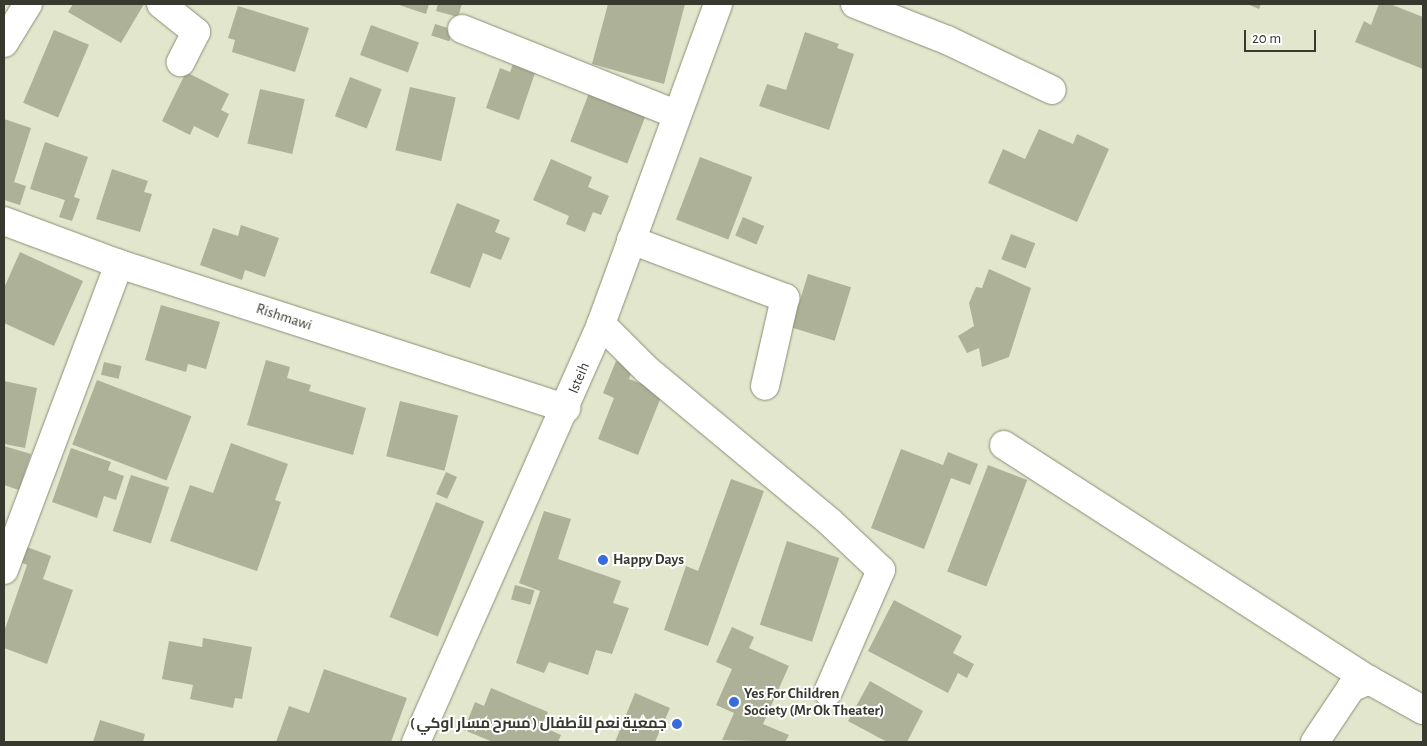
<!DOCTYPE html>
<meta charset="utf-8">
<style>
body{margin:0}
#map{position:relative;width:1427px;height:746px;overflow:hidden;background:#e2e6cc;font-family:"Alegreya Sans",Cairo,sans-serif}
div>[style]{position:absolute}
.building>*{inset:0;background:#adb198;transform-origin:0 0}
.roads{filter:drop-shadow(0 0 1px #8b8e76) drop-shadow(0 0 1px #8b8e76)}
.minor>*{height:28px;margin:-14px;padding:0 14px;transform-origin:14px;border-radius:14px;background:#fff}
.dots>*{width:14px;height:14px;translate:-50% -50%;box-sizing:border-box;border:2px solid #fff;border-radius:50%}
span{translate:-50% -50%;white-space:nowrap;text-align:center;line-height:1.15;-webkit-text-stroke:4px #fff;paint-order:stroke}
.street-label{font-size:15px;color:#37382e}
.poi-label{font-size:15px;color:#37382e;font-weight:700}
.left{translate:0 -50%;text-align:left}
.right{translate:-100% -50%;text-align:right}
.frame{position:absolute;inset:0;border:5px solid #37382e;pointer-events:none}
.scale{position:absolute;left:1244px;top:30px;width:72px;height:22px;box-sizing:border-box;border:2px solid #37382e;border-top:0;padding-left:6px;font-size:15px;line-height:18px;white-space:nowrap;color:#37382e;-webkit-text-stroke:4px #fff;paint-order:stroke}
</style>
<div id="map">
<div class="building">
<div style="clip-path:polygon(73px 4px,144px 4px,121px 43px,68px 12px)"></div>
<div style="clip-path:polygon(396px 4px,429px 4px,426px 14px)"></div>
<div style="clip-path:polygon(438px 4px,462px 4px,458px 17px,436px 11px)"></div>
<div style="clip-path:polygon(608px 4px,685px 4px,664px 84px,592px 64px)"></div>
<div style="clip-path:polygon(1247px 4px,1261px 4px,1259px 9px)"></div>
<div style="clip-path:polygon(1379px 4px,1390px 4px,1423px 17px,1423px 69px,1355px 42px,1364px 21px,1371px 25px)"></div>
<div style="clip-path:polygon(238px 6px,309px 28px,295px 72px,232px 52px,235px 40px,228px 38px)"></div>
<div style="left:435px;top:24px;width:19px;height:12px;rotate:18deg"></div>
<div style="left:371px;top:25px;width:51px;height:32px;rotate:20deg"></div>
<div style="left:54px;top:30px;width:38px;height:79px;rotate:23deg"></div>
<div style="clip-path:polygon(805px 32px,839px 44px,837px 48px,854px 54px,829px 130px,759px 106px,767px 84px,786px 90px)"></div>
<div style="clip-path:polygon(515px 59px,537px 67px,519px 120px,486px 108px,500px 68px,510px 72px)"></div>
<div style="clip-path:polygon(186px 72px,229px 94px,221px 110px,229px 114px,218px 138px,194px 126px,190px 135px,162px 121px)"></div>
<div style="left:350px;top:77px;width:34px;height:42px;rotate:21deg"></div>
<div style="left:410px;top:87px;width:47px;height:65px;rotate:13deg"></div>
<div style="left:260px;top:89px;width:46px;height:56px;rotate:13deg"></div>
<div style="left:589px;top:93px;width:61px;height:52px;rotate:21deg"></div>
<div style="clip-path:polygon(4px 119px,31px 128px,14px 182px,26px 186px,20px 205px,4px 200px)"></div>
<div style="clip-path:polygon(1039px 129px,1073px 144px,1077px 134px,1109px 149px,1077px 222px,988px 183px,1003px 149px,1025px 159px)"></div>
<div style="clip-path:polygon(45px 142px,88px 157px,74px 197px,80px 199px,72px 221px,59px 217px,65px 200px,30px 189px)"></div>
<div style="left:700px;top:157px;width:56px;height:67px;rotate:21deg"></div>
<div style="clip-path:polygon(551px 159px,592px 177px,588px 187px,609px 196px,601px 215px,593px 212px,585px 232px,566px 224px,569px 216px,533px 200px)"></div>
<div style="clip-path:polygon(112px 169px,148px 181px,144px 192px,152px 194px,140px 232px,96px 219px)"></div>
<div style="clip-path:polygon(457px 203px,500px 220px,495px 232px,510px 238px,501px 260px,483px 253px,470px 288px,430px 273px)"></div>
<div style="left:743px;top:217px;width:23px;height:20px;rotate:23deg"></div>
<div style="clip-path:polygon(241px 225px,279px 238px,265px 277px,245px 270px,242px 280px,200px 265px,213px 228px,238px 236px)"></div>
<div style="left:1011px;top:234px;width:26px;height:27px;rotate:21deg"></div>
<div style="clip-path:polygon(20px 252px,83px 281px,54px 346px,4px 323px,4px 288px)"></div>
<div style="clip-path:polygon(989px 269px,1031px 288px,1009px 357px,982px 367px,979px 348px,967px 353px,958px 336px,974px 326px,969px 303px,976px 287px,982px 288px)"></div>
<div style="left:808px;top:274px;width:45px;height:56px;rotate:17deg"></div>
<div style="clip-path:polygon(161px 305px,220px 322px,206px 369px,188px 364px,186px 372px,145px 360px)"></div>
<div style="clip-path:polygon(266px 360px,290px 367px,287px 378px,311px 385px,309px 391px,366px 408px,353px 455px,247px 425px)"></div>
<div style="clip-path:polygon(616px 361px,633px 368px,629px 379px,663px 392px,638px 455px,598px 439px,614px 398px,603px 393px)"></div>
<div style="left:104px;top:362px;width:18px;height:13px;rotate:13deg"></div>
<div style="left:97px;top:380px;width:101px;height:69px;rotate:21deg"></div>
<div style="clip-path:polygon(4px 381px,37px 388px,25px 448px,4px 444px)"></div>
<div style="left:400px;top:401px;width:60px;height:57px;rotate:14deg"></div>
<div style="clip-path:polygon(231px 443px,288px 464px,275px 500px,281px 502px,257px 571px,170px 541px,190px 485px,213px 493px)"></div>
<div style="clip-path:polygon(4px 446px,31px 454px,19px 490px,4px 485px)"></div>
<div style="clip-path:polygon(71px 448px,111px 462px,108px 470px,124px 476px,116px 500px,104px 496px,97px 518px,52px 502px)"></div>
<div style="clip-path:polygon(901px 449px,943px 465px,948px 452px,978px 464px,970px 485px,951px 478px,924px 549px,871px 528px)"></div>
<div style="left:988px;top:465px;width:42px;height:114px;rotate:21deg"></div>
<div style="left:446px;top:472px;width:12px;height:24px;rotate:24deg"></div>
<div style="left:131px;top:475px;width:40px;height:59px;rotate:18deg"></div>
<div style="clip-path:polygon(731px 479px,764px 491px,708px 646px,664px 630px,686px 566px,698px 571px)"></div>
<div style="left:436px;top:502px;width:52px;height:124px;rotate:22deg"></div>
<div style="clip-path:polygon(544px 511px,571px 519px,558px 559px,621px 581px,613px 603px,629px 608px,612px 654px,596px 650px,588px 675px,549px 662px,544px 673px,516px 663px,540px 591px,519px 583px)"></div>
<div style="left:787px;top:541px;width:55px;height:88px;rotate:18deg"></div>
<div style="clip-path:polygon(27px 547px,51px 556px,43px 579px,73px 590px,47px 664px,4px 648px,4px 632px,27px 565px,21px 562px)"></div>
<div style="left:515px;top:585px;width:20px;height:15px;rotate:15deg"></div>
<div style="clip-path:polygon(894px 600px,962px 636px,953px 653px,974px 664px,967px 678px,958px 673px,948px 693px,868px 651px)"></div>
<div style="clip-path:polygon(732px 627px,754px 637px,749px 648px,789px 666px,763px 724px,789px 735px,785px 742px,722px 740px,734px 713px,716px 705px,732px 669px,716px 662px)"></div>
<div style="clip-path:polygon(203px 638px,252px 647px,242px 699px,235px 698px,233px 708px,190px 699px,193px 685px,162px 679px,169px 641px,202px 647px)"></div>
<div style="clip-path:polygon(324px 669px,407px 698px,391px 742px,276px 742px,289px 706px,309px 713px)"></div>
<div style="clip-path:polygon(870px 681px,923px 711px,907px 742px,887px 742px,848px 721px)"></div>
<div style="clip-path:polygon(491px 688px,548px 712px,541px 726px,561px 735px,558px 742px,493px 742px,464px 730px,475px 702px,484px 706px)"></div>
<div style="clip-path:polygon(635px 693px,670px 708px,655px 742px,615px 742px)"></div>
<div style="clip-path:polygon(100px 720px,145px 734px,143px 742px,93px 742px)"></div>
</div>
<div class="roads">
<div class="minor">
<div style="left:161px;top:4px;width:45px;rotate:38.7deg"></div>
<div style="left:196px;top:32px;width:34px;rotate:117deg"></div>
<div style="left:855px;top:4px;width:99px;rotate:21.4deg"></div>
<div style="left:947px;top:40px;width:116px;rotate:25.5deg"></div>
<div style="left:462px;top:29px;width:230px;rotate:21.7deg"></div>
<div style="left:4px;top:43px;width:46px;rotate:-58.4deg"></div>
<div style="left:4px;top:221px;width:123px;rotate:20.5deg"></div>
<div style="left:119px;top:264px;width:470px;rotate:17.9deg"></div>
<div style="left:631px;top:240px;width:165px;rotate:20.6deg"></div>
<div style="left:785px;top:298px;width:90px;rotate:102.8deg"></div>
<div style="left:601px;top:324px;width:64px;rotate:45deg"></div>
<div style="left:646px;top:369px;width:239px;rotate:39.7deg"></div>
<div style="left:830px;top:522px;width:70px;rotate:43.3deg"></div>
<div style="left:881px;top:570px;width:133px;rotate:113.5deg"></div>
<div style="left:1004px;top:445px;width:434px;rotate:32.8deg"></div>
<div style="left:4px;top:570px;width:327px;rotate:-69.4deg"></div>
<div style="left:416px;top:742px;width:457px;rotate:-66.1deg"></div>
<div style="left:601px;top:324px;width:341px;rotate:-69.9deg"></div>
<div style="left:1315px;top:742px;width:65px;rotate:-56.3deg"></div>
<div style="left:1351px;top:688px;width:20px;rotate:-24deg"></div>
<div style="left:1369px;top:680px;width:62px;rotate:29.1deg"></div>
</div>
</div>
<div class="dots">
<div style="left:603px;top:560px;background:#396bdb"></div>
<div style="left:734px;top:702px;background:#396bdb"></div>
<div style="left:677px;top:724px;background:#396bdb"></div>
</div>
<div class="street-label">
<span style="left:284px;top:317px;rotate:18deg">Rishmawi</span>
<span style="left:579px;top:378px;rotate:-67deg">Isteih</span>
</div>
<div class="poi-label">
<span class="left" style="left:613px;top:560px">Happy Days</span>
<span class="left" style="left:744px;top:702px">Yes For Children<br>Society (Mr Ok Theater)</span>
<span class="right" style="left:667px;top:724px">جمعية نعم للأطفال ( مسرح مسار اوكي )</span>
</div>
<div class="frame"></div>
<div class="scale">20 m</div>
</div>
